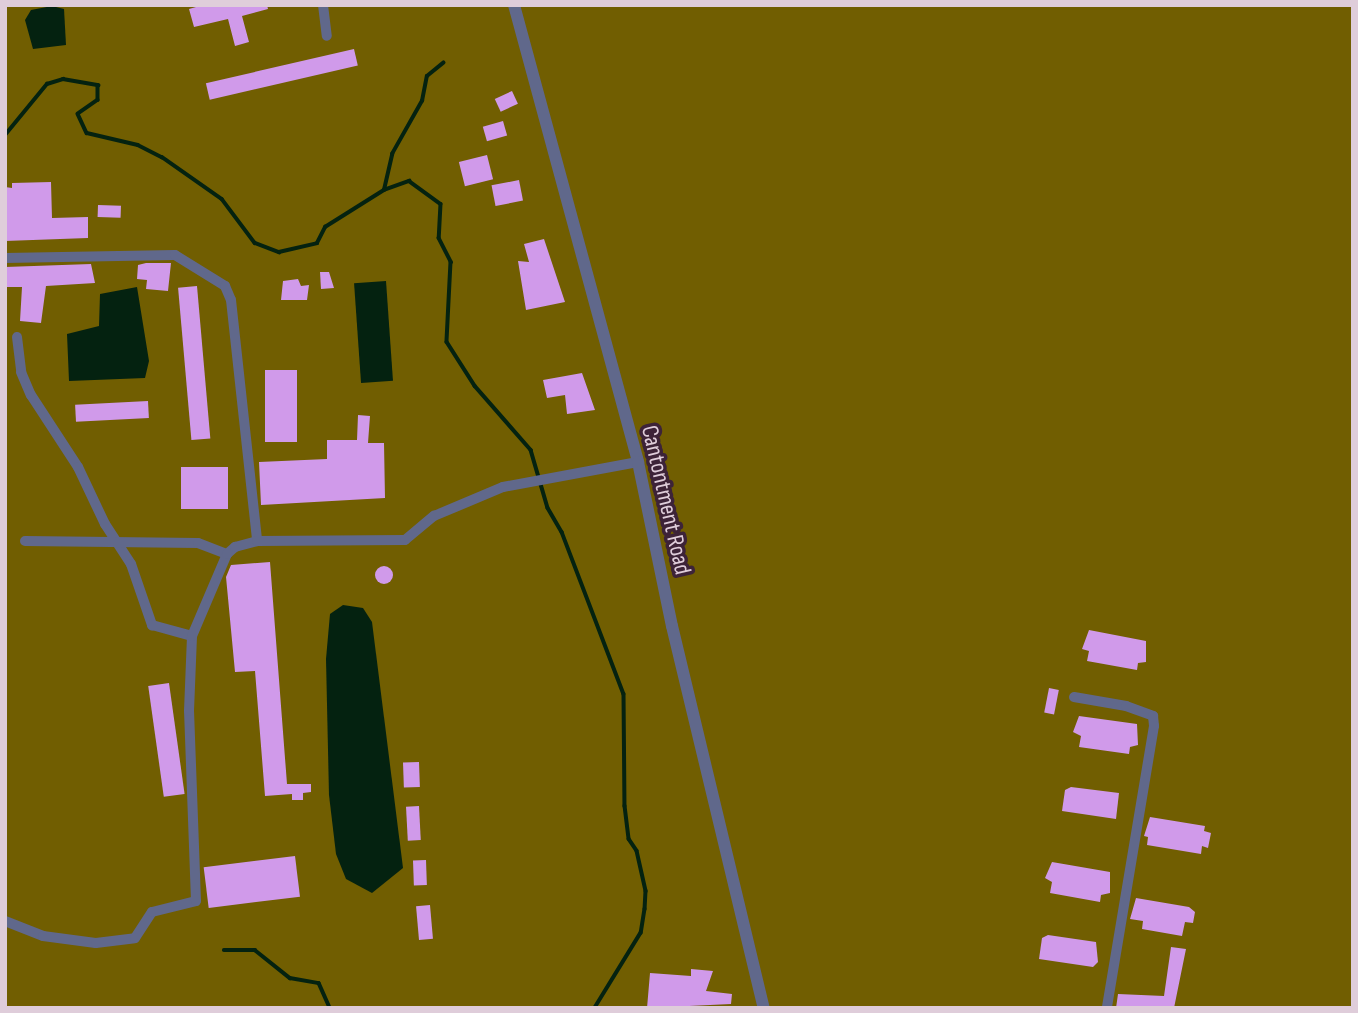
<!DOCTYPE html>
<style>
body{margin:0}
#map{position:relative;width:1358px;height:1013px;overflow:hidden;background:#482d43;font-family:"Sofia Sans Condensed",sans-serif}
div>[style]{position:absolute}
.forest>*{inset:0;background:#715e01;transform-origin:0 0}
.water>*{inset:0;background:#042210;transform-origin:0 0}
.stream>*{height:3.5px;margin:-1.75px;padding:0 1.75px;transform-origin:1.75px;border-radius:1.75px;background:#042210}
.building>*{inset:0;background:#d09aea;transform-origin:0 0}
.round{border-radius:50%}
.minor>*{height:10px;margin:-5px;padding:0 5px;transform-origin:5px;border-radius:5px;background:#60688b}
.tertiary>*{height:12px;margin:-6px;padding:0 6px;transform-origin:6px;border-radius:6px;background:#60688b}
span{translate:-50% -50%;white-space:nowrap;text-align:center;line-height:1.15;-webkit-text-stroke:7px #3d2338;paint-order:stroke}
.street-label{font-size:24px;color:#dfcdda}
.frame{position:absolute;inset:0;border:7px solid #dfcdda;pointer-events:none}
</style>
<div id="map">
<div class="forest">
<div style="left:5px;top:5px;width:1348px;height:1003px"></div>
</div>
<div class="water">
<div style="clip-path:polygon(52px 6px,64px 9px,66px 45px,33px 49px,25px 20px,31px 10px)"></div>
<div style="left:386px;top:281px;width:100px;height:32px;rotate:86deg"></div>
<div style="clip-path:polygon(137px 287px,149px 361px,145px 378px,69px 381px,67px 334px,99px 326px,100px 294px)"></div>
<div style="clip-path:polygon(343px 605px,363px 608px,372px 622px,403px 868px,372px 893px,346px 879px,336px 854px,329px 795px,326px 659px,330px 614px)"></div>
</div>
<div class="stream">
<div style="left:5px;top:135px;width:66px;rotate:-50.5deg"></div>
<div style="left:47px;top:84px;width:17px;rotate:-17deg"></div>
<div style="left:63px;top:79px;width:36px;rotate:10deg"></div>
<div style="left:98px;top:85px;width:15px;rotate:90deg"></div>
<div style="left:98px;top:100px;width:24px;rotate:145deg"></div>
<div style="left:78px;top:114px;width:21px;rotate:65deg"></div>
<div style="left:87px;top:133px;width:52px;rotate:13.2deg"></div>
<div style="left:138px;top:145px;width:27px;rotate:27deg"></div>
<div style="left:162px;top:157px;width:73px;rotate:35deg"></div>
<div style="left:222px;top:199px;width:55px;rotate:53.1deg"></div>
<div style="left:255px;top:243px;width:26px;rotate:21deg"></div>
<div style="left:279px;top:252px;width:39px;rotate:-13deg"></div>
<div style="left:317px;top:243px;width:18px;rotate:-63deg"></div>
<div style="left:325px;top:227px;width:70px;rotate:-32.1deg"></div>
<div style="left:384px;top:190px;width:37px;rotate:-77deg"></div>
<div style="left:392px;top:154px;width:61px;rotate:-60.5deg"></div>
<div style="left:422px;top:101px;width:25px;rotate:-79deg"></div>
<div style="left:427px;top:76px;width:21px;rotate:-39deg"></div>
<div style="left:384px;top:190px;width:27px;rotate:-20deg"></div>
<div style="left:409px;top:181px;width:39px;rotate:36deg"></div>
<div style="left:441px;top:204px;width:34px;rotate:93deg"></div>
<div style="left:439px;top:238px;width:27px;rotate:63deg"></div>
<div style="left:451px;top:262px;width:80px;rotate:92.9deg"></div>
<div style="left:447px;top:342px;width:52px;rotate:57.5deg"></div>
<div style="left:475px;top:386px;width:85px;rotate:48.8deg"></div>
<div style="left:531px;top:450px;width:60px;rotate:73.7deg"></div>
<div style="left:548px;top:508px;width:28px;rotate:60deg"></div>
<div style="left:562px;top:532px;width:173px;rotate:69.1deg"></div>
<div style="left:624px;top:694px;width:112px;rotate:89.5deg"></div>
<div style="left:625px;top:806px;width:33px;rotate:83deg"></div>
<div style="left:629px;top:839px;width:14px;rotate:56deg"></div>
<div style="left:637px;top:851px;width:41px;rotate:77.3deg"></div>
<div style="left:646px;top:891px;width:18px;rotate:93deg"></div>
<div style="left:645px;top:909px;width:24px;rotate:99deg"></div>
<div style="left:641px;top:933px;width:88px;rotate:121.5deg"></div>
<div style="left:224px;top:950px;width:31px"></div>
<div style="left:255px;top:950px;width:45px;rotate:38.7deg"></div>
<div style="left:290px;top:978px;width:29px;rotate:10deg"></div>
<div style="left:319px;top:983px;width:27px;rotate:66deg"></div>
</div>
<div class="building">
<div style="clip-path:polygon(203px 5px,267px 5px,268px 9px,242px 16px,249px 42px,235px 46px,228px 19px,194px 27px,189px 9px)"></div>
<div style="left:354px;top:49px;width:17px;height:152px;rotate:77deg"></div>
<div style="left:512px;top:91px;width:14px;height:19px;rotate:65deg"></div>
<div style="left:503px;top:121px;width:15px;height:21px;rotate:74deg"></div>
<div style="left:487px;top:155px;width:25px;height:29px;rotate:76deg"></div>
<div style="left:519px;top:180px;width:21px;height:28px;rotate:79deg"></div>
<div style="clip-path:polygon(51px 182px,52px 218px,88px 217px,88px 238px,5px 241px,5px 187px,12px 188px,12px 183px)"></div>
<div style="left:98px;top:205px;width:23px;height:12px;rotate:2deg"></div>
<div style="clip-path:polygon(544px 239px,565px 302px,526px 310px,518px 261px,529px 262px,524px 244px)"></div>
<div style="clip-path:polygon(146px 263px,171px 263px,168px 291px,146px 289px,147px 280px,137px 279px,138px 265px)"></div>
<div style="clip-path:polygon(91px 264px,95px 283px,46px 286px,41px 323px,20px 321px,22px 287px,5px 287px,5px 267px)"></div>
<div style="clip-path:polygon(320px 272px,329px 272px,334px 288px,321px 289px)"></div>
<div style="clip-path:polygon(298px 279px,301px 286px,309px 285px,307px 300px,281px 300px,283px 281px)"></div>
<div style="left:197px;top:286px;width:153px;height:19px;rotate:85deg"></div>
<div style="left:265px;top:370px;width:32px;height:72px"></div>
<div style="clip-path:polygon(582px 373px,595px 410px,567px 414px,565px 395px,547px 398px,543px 380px)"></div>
<div style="left:148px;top:401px;width:17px;height:73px;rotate:87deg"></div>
<div style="clip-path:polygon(358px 415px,370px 416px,368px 443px,384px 443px,385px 498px,261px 505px,259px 462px,327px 459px,327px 440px,357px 440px)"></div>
<div style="left:181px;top:467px;width:47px;height:42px"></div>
<div style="clip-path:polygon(270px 562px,287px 784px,311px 784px,311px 792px,303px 793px,303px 800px,292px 800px,292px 794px,265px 796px,255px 671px,235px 672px,226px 577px,231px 565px)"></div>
<div class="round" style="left:375px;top:566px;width:18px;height:18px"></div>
<div style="clip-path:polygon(1089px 630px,1146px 641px,1146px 662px,1138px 663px,1137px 670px,1087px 661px,1089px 651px,1082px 649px)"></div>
<div style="left:169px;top:683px;width:112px;height:21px;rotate:82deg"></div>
<div style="left:1049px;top:688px;width:10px;height:25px;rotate:11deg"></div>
<div style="clip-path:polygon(1079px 716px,1137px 724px,1138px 745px,1130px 747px,1129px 754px,1079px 747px,1081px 736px,1073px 732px)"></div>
<div style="left:419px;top:762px;width:25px;height:16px;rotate:88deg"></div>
<div style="clip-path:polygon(1071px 787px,1119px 793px,1116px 819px,1062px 811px,1065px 790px)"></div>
<div style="left:419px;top:806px;width:34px;height:13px;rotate:87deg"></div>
<div style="clip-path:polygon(1150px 817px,1205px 826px,1204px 831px,1211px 833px,1208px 848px,1202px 846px,1201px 854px,1147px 845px,1148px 837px,1144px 836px)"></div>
<div style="left:295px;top:856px;width:41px;height:92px;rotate:83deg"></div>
<div style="left:426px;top:860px;width:25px;height:13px;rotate:88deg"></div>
<div style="clip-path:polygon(1052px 862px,1110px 872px,1110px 893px,1101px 895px,1100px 902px,1050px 893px,1052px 882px,1045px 878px)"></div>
<div style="clip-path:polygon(1136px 898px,1189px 907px,1195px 912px,1193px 923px,1185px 922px,1182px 936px,1142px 929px,1143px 921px,1130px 919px)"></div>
<div style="left:430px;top:905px;width:34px;height:14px;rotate:85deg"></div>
<div style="clip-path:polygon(1048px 935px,1096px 942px,1098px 962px,1093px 967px,1039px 959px,1042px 938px)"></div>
<div style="clip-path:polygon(1171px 947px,1186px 949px,1174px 1008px,1116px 1008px,1118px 994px,1164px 996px)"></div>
<div style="clip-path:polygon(691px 969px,713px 971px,706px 991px,732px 994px,731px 1004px,647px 1008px,650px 973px,691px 976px)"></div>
</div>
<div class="minor">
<div style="left:323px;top:5px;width:31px;rotate:83deg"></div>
<div style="left:5px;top:258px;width:170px;rotate:-1deg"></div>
<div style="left:175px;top:255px;width:59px;rotate:31.8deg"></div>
<div style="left:225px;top:286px;width:15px;rotate:67deg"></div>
<div style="left:231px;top:300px;width:242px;rotate:83.8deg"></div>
<div style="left:17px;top:337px;width:35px;rotate:83deg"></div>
<div style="left:21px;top:372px;width:25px;rotate:67deg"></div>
<div style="left:31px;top:395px;width:86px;rotate:56.9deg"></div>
<div style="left:78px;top:467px;width:63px;rotate:64.7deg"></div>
<div style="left:105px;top:524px;width:48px;rotate:57deg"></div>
<div style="left:131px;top:564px;width:65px;rotate:71deg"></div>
<div style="left:152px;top:625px;width:41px;rotate:15.4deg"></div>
<div style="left:25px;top:541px;width:173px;rotate:0.7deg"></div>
<div style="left:198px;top:543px;width:31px;rotate:21deg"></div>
<div style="left:1074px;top:697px;width:53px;rotate:9.8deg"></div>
<div style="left:1126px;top:706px;width:29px;rotate:20deg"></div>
<div style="left:1153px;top:716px;width:10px;rotate:84deg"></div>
<div style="left:1154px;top:726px;width:286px;rotate:99.5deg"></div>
<div style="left:5px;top:921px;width:41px;rotate:21.5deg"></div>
<div style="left:43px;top:936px;width:53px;rotate:7.5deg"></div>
<div style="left:96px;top:943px;width:39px;rotate:-7deg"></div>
<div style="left:135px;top:938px;width:31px;rotate:-57deg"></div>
<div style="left:152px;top:912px;width:45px;rotate:-14deg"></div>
<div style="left:196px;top:901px;width:190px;rotate:-92.1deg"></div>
<div style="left:189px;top:711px;width:75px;rotate:-87.7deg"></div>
<div style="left:192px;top:636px;width:89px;rotate:-66.9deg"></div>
<div style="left:227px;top:554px;width:11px;rotate:-41deg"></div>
<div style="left:235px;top:547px;width:23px;rotate:-15deg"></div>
<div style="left:257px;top:541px;width:148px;rotate:-0.4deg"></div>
<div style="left:405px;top:540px;width:38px;rotate:-40deg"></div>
<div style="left:434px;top:516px;width:75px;rotate:-22.8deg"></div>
<div style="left:503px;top:487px;width:137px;rotate:-10.5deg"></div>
</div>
<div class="tertiary">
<div style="left:514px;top:5px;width:474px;rotate:74.8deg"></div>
<div style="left:638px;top:462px;width:167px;rotate:78.3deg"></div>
<div style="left:672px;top:626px;width:393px;rotate:76.5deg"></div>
</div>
<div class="street-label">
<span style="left:666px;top:500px;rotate:77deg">Cantontment Road</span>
</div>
<div class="frame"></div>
</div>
